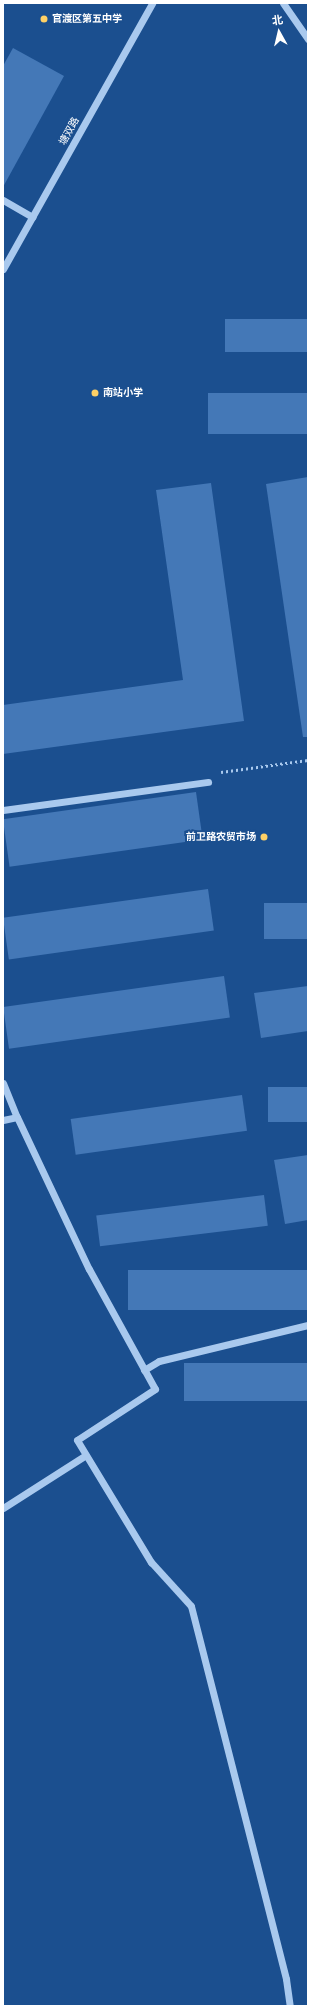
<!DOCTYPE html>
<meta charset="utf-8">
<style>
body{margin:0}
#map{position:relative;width:311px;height:2009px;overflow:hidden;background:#1b4f8f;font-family:Manrope,"Noto Sans SC",sans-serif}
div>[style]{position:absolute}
.building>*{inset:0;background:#4478b7;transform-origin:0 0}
.path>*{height:2.5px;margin-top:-1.25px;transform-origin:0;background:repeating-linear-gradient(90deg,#a9c9ee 0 2px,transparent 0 5px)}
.minor>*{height:7px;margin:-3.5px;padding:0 3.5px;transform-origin:3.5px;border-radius:3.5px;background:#a9c9ee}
.dots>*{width:11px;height:11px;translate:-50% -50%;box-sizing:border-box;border:2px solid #1b4f8f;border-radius:50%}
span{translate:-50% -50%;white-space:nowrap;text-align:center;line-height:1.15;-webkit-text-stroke:4px #1b4f8f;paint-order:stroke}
.poi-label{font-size:10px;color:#fff;font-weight:700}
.left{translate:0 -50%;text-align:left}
.right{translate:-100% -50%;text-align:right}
.street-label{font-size:10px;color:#fff}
.frame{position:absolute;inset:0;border:4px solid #fff;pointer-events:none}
.north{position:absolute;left:259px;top:12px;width:40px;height:40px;-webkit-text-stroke:3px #1b4f8f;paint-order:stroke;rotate:352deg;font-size:11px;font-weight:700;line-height:16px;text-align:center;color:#fff}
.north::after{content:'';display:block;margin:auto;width:14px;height:18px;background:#fff;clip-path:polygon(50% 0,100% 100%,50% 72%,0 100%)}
</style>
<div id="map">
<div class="building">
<div style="clip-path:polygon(13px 48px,64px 76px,3px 187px,3px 66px)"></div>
<div style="left:308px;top:319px;width:33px;height:83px;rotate:90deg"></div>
<div style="left:308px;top:393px;width:41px;height:100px;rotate:90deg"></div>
<div style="clip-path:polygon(308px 477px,308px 737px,303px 737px,266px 484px)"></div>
<div style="clip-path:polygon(211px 483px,244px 721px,3px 754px,3px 705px,183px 680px,156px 490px)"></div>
<div style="left:196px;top:792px;width:48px;height:195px;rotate:82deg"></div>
<div style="left:208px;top:889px;width:42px;height:207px;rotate:82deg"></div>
<div style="left:308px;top:903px;width:36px;height:44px;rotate:90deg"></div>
<div style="left:224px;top:976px;width:42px;height:223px;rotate:82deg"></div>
<div style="clip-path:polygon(308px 986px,308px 1031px,261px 1038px,254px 993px)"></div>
<div style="left:308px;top:1087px;width:35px;height:40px;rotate:90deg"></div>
<div style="left:242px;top:1095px;width:36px;height:173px;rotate:82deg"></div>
<div style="clip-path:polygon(308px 1155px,308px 1220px,285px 1224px,274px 1160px)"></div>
<div style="left:264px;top:1195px;width:31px;height:169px;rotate:83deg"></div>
<div style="left:308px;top:1270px;width:40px;height:180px;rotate:90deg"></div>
<div style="left:308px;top:1363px;width:38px;height:124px;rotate:90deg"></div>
</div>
<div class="path">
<div style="left:221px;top:772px;width:88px;rotate:-7.9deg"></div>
</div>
<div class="minor">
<div style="left:283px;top:3px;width:44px;rotate:55.2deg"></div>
<div style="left:3px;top:200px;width:34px;rotate:30deg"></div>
<div style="left:3px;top:269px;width:305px;rotate:-60.7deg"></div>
<div style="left:3px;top:810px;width:207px;rotate:-7.8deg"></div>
<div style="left:3px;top:1083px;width:37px;rotate:68deg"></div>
<div style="left:3px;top:1120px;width:14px;rotate:-12deg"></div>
<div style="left:17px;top:1117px;width:168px;rotate:64.7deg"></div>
<div style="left:89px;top:1269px;width:137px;rotate:61.2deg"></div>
<div style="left:155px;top:1389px;width:93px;rotate:146.8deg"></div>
<div style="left:77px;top:1440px;width:143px;rotate:58.8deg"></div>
<div style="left:151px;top:1562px;width:59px;rotate:47.7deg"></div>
<div style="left:191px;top:1606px;width:385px;rotate:75.7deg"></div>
<div style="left:286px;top:1979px;width:27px;rotate:82deg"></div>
<div style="left:144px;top:1370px;width:17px;rotate:-31deg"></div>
<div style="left:159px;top:1361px;width:153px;rotate:-13.6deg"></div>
<div style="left:3px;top:1508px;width:98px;rotate:-32.6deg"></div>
</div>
<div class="dots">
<div style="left:44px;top:19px;background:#ffd166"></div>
<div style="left:95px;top:393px;background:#ffd166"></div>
<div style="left:264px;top:837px;background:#ffd166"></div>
</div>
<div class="poi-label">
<span class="left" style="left:52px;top:19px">官渡区第五中学</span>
<span class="left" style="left:103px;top:393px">南站小学</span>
<span class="right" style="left:256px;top:837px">前卫路农贸市场</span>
</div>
<div class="street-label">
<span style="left:69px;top:131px;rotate:-61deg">塘双路</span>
</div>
<div class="frame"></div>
<div class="north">北</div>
</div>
